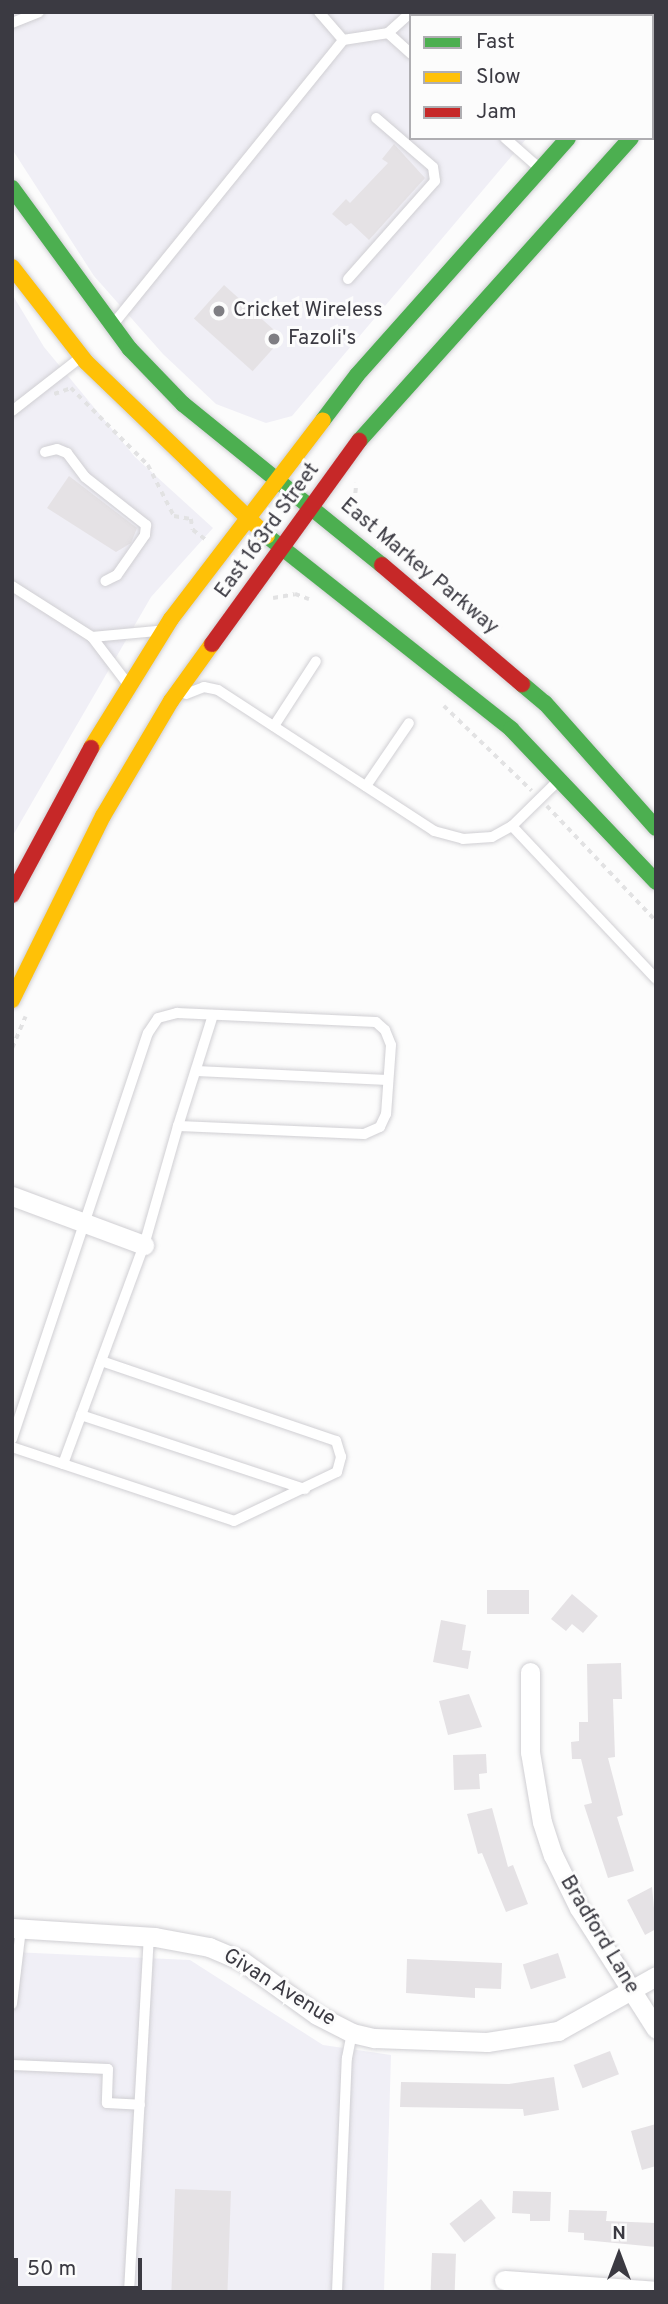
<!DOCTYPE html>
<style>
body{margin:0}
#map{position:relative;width:668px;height:2304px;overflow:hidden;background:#fcfcfc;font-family:Overpass,sans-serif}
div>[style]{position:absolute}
.built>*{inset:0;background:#f0eff6}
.building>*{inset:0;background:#e5e2e5;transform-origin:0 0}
.path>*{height:3.5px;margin-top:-1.75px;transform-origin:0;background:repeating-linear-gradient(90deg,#e2e2e3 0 5px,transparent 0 10px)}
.roads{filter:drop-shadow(0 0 2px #d0cfd3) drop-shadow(0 0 2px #d0cfd3)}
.lane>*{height:10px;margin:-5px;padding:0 5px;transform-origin:5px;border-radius:5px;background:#fff}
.street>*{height:19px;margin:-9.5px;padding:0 9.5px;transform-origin:9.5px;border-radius:9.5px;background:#fff}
.fast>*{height:16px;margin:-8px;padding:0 8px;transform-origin:8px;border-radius:8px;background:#4caf50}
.slow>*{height:16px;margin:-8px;padding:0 8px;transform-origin:8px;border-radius:8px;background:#ffc107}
.jam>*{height:16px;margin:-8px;padding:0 8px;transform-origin:8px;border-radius:8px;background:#c62828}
.dots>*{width:19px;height:19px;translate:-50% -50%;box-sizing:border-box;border:4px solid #fcfcfc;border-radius:50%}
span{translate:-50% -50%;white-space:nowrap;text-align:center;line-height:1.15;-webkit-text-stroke:6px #fcfcfc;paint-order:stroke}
.poi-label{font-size:21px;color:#3b3a42}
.left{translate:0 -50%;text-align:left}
.street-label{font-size:21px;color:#3b3a42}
.frame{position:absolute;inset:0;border:14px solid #3b3a42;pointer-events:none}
.legend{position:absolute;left:409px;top:14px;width:245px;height:126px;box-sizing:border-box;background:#fcfcfc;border:2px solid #afaeb2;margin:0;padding:9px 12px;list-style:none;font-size:21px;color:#3b3a42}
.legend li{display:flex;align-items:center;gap:14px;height:35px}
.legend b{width:35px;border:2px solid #afaeb2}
.north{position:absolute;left:584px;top:2220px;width:70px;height:70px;-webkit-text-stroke:5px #fcfcfc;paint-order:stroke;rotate:0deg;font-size:19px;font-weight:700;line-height:28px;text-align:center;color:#3b3a42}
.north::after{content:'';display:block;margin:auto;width:24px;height:32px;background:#3b3a42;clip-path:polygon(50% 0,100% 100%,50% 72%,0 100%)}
.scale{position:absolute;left:14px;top:2258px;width:128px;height:32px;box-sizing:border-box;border:4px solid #3b3a42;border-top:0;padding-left:9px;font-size:21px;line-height:24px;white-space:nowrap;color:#3b3a42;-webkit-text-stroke:5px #fcfcfc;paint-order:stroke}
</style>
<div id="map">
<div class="built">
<div style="clip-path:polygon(12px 12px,634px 12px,411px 16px,411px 138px,527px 138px,292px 416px,266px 423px,216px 404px,163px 354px,94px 276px,12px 149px)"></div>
<div style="clip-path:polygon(12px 294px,44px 347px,135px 457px,213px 528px,151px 597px,12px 837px)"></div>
<div style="clip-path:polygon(12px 1952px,190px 1960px,323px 2045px,391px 2055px,384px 2292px,12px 2292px)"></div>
</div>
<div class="building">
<div style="clip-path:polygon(394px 144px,425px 178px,369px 240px,351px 223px,346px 226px,332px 214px,346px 199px,350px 203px,388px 163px,382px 159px)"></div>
<div style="left:224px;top:285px;width:79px;height:45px;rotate:42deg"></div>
<div style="clip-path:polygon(69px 476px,137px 528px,131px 543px,116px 552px,47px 508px)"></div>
<div style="left:529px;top:1590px;width:24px;height:42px;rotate:90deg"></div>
<div style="clip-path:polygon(572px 1594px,598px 1616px,583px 1633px,572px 1624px,566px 1631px,551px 1619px)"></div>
<div style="clip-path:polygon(441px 1620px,466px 1625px,462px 1650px,471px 1651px,468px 1669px,433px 1662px)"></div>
<div style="clip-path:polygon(621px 1663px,622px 1699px,613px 1699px,615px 1757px,608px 1758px,623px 1815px,617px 1817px,634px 1871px,608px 1878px,584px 1805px,592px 1803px,581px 1759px,572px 1759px,571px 1742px,579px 1741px,579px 1722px,588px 1722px,587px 1664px)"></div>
<div style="clip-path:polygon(469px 1694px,482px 1727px,448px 1735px,439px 1701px)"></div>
<div style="clip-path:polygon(486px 1754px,487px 1773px,479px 1774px,480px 1789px,454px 1790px,453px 1755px)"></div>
<div style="clip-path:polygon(492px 1808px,508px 1867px,513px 1865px,528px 1904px,506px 1912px,482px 1853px,478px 1854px,467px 1814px)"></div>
<div style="clip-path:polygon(652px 1887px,656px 1929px,645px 1935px,627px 1900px)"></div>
<div style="left:558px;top:1953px;width:26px;height:37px;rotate:72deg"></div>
<div style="clip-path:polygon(407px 1959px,502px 1963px,501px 1989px,475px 1988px,475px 1998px,406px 1993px)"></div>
<div style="left:610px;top:2051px;width:25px;height:39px;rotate:69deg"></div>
<div style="clip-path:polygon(554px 2077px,559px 2110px,524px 2116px,523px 2109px,400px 2107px,401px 2082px,509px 2084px)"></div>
<div style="clip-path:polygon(656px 2124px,656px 2166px,642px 2170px,631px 2131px)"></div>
<div style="left:175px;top:2189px;width:56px;height:103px;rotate:2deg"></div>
<div style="clip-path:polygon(513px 2191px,551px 2192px,550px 2221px,530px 2221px,530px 2214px,512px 2213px)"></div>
<div style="left:481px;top:2199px;width:24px;height:40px;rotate:52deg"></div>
<div style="clip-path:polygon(569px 2210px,607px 2211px,606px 2221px,656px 2223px,656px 2247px,584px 2240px,584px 2233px,568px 2232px)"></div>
<div style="left:432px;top:2253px;width:24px;height:39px;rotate:2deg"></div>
</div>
<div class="path">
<div style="left:54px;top:394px;width:18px;rotate:-19deg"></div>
<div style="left:71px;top:388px;width:109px;rotate:45deg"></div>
<div style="left:148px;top:465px;width:57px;rotate:63deg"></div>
<div style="left:174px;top:516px;width:17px;rotate:10deg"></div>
<div style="left:191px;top:519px;width:11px;rotate:80deg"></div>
<div style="left:193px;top:530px;width:15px;rotate:37deg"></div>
<div style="left:353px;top:513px;width:30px;rotate:-84deg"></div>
<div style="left:273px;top:598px;width:22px;rotate:-10deg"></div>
<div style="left:295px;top:594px;width:15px;rotate:20deg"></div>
<div style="left:444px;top:706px;width:122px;rotate:44deg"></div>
<div style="left:547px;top:806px;width:158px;rotate:46.5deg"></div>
<div style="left:12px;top:1048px;width:34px;rotate:-67deg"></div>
</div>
<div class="roads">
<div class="lane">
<div style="left:319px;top:12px;width:37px;rotate:49deg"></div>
<div style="left:12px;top:23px;width:29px;rotate:-22deg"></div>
<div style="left:388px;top:33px;width:31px;rotate:-42deg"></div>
<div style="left:505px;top:138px;width:45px;rotate:41.4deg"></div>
<div style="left:348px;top:279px;width:131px;rotate:-48.4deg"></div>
<div style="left:435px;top:181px;width:14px;rotate:-98deg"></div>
<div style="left:433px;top:167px;width:75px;rotate:-139.3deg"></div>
<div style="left:115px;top:322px;width:363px;rotate:-51deg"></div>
<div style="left:343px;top:40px;width:46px;rotate:-8.8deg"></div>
<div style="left:388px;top:33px;width:31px;rotate:42deg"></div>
<div style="left:12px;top:411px;width:88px;rotate:-38deg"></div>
<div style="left:45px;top:452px;width:12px;rotate:-14deg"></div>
<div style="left:57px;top:449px;width:11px;rotate:22deg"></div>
<div style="left:67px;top:453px;width:30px;rotate:53deg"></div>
<div style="left:85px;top:477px;width:78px;rotate:38.2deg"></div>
<div style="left:146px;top:525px;width:10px;rotate:96deg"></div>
<div style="left:145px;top:535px;width:49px;rotate:125deg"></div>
<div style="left:117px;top:575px;width:13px;rotate:153deg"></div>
<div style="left:12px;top:586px;width:95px;rotate:32.5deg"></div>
<div style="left:92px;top:637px;width:58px;rotate:52.7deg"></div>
<div style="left:92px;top:637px;width:65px;rotate:-5.3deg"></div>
<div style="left:186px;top:694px;width:19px;rotate:-21deg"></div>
<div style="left:204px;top:687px;width:14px;rotate:12deg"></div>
<div style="left:218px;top:690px;width:258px;rotate:33.1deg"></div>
<div style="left:434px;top:831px;width:30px;rotate:15deg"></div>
<div style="left:463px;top:839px;width:29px;rotate:-4deg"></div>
<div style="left:492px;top:837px;width:23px;rotate:-29deg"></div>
<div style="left:512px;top:826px;width:63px;rotate:-44.4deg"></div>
<div style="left:274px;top:726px;width:77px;rotate:-57.1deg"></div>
<div style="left:366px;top:786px;width:76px;rotate:-55.7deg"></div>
<div style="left:512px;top:826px;width:210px;rotate:46.7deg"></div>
<div style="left:196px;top:1071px;width:192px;rotate:2.7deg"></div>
<div style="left:178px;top:1126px;width:116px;rotate:-72.5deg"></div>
<div style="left:81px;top:1415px;width:236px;rotate:18.3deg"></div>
<div style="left:12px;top:1439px;width:428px;rotate:-71.5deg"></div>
<div style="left:148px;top:1033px;width:18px;rotate:-56deg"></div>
<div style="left:158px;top:1018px;width:20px;rotate:-15deg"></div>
<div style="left:177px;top:1013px;width:199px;rotate:2.6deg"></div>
<div style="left:376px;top:1022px;width:12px;rotate:42deg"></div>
<div style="left:385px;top:1030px;width:16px;rotate:68deg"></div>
<div style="left:391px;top:1045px;width:69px;rotate:94.1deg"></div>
<div style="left:386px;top:1114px;width:14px;rotate:115deg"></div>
<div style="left:380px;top:1127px;width:17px;rotate:156deg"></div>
<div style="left:364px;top:1134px;width:186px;rotate:-177.5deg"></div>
<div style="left:178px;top:1126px;width:124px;rotate:105.9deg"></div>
<div style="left:144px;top:1245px;width:233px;rotate:110.3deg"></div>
<div style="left:63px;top:1464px;width:54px;rotate:-161.6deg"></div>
<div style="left:63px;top:1464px;width:180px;rotate:18.4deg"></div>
<div style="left:234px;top:1521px;width:114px;rotate:-25.4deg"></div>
<div style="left:337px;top:1472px;width:16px;rotate:-75deg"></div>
<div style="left:341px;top:1457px;width:17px;rotate:-107deg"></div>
<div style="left:336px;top:1441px;width:248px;rotate:-161.2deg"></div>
<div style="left:12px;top:2004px;width:76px;rotate:-83.2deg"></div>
<div style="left:12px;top:2065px;width:96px;rotate:2.4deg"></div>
<div style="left:108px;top:2069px;width:34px;rotate:92deg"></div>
<div style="left:107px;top:2103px;width:33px;rotate:3deg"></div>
<div style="left:129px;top:2292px;width:356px;rotate:-86.8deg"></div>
<div style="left:337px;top:2292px;width:234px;rotate:-87.6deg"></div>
<div style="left:347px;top:2058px;width:25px;rotate:-79deg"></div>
</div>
<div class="street">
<div style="left:12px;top:1196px;width:141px;rotate:20.4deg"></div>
<div style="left:530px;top:1672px;width:80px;rotate:90deg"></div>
<div style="left:530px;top:1752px;width:71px;rotate:80.3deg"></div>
<div style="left:542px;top:1822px;width:35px;rotate:72deg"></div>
<div style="left:553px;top:1855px;width:59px;rotate:63.9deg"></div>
<div style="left:579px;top:1908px;width:143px;rotate:57.5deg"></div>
<div style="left:12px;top:1928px;width:143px;rotate:3.6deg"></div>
<div style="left:155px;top:1937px;width:55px;rotate:10.5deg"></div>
<div style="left:209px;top:1947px;width:36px;rotate:23deg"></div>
<div style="left:242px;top:1961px;width:92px;rotate:35.8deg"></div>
<div style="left:317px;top:2015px;width:39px;rotate:27deg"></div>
<div style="left:352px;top:2033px;width:23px;rotate:13deg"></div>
<div style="left:374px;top:2038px;width:113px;rotate:2deg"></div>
<div style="left:487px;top:2042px;width:72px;rotate:-8.8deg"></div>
<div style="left:558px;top:2031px;width:112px;rotate:-29.3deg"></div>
<div style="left:504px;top:2280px;width:152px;rotate:4.1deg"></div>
</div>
<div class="fast">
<div style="left:12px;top:188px;width:200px;rotate:53.8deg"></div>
<div style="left:130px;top:349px;width:76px;rotate:46.1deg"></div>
<div style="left:183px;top:404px;width:256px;rotate:39deg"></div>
<div style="left:323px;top:420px;width:56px;rotate:-52.9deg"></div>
<div style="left:357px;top:375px;width:317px;rotate:-48.3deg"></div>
<div style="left:359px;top:441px;width:407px;rotate:-48.1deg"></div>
<div style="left:267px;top:536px;width:311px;rotate:38.3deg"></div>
<div style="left:511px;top:729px;width:211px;rotate:46.5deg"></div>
<div style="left:522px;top:684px;width:30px;rotate:40deg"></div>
<div style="left:545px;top:703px;width:167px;rotate:48.4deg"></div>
</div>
<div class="slow">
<div style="left:652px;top:43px;width:5px;rotate:-37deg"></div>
<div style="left:652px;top:114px;width:5px;rotate:-37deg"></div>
<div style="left:12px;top:267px;width:120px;rotate:52.1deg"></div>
<div style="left:86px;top:362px;width:251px;rotate:43.9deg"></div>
<div style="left:91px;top:748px;width:152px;rotate:-58.2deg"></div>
<div style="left:171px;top:619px;width:250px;rotate:-52.6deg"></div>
<div style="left:12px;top:1000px;width:205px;rotate:-63.7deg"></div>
<div style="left:103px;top:816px;width:134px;rotate:-59.4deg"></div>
<div style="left:171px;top:701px;width:70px;rotate:-54.3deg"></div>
</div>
<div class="jam">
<div style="left:382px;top:565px;width:184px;rotate:40.4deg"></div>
<div style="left:212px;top:644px;width:251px;rotate:-54.1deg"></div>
<div style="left:12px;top:895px;width:167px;rotate:-61.7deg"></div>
</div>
</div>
<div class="dots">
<div style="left:219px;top:311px;background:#7f7e83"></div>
<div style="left:274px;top:339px;background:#7f7e83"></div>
</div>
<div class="poi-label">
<span class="left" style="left:233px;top:311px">Cricket Wireless</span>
<span class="left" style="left:288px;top:339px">Fazoli's</span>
</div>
<div class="street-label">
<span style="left:268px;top:531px;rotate:-54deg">East 163rd Street</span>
<span style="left:419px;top:567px;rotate:40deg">East Markey Parkway</span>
<span style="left:599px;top:1935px;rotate:59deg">Bradford Lane</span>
<span style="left:279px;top:1988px;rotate:32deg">Givan Avenue</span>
</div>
<div class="frame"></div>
<ul class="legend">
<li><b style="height:9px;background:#4caf50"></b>Fast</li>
<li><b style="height:9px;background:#ffc107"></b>Slow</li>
<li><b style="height:9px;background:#c62828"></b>Jam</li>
</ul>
<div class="north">N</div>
<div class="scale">50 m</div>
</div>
